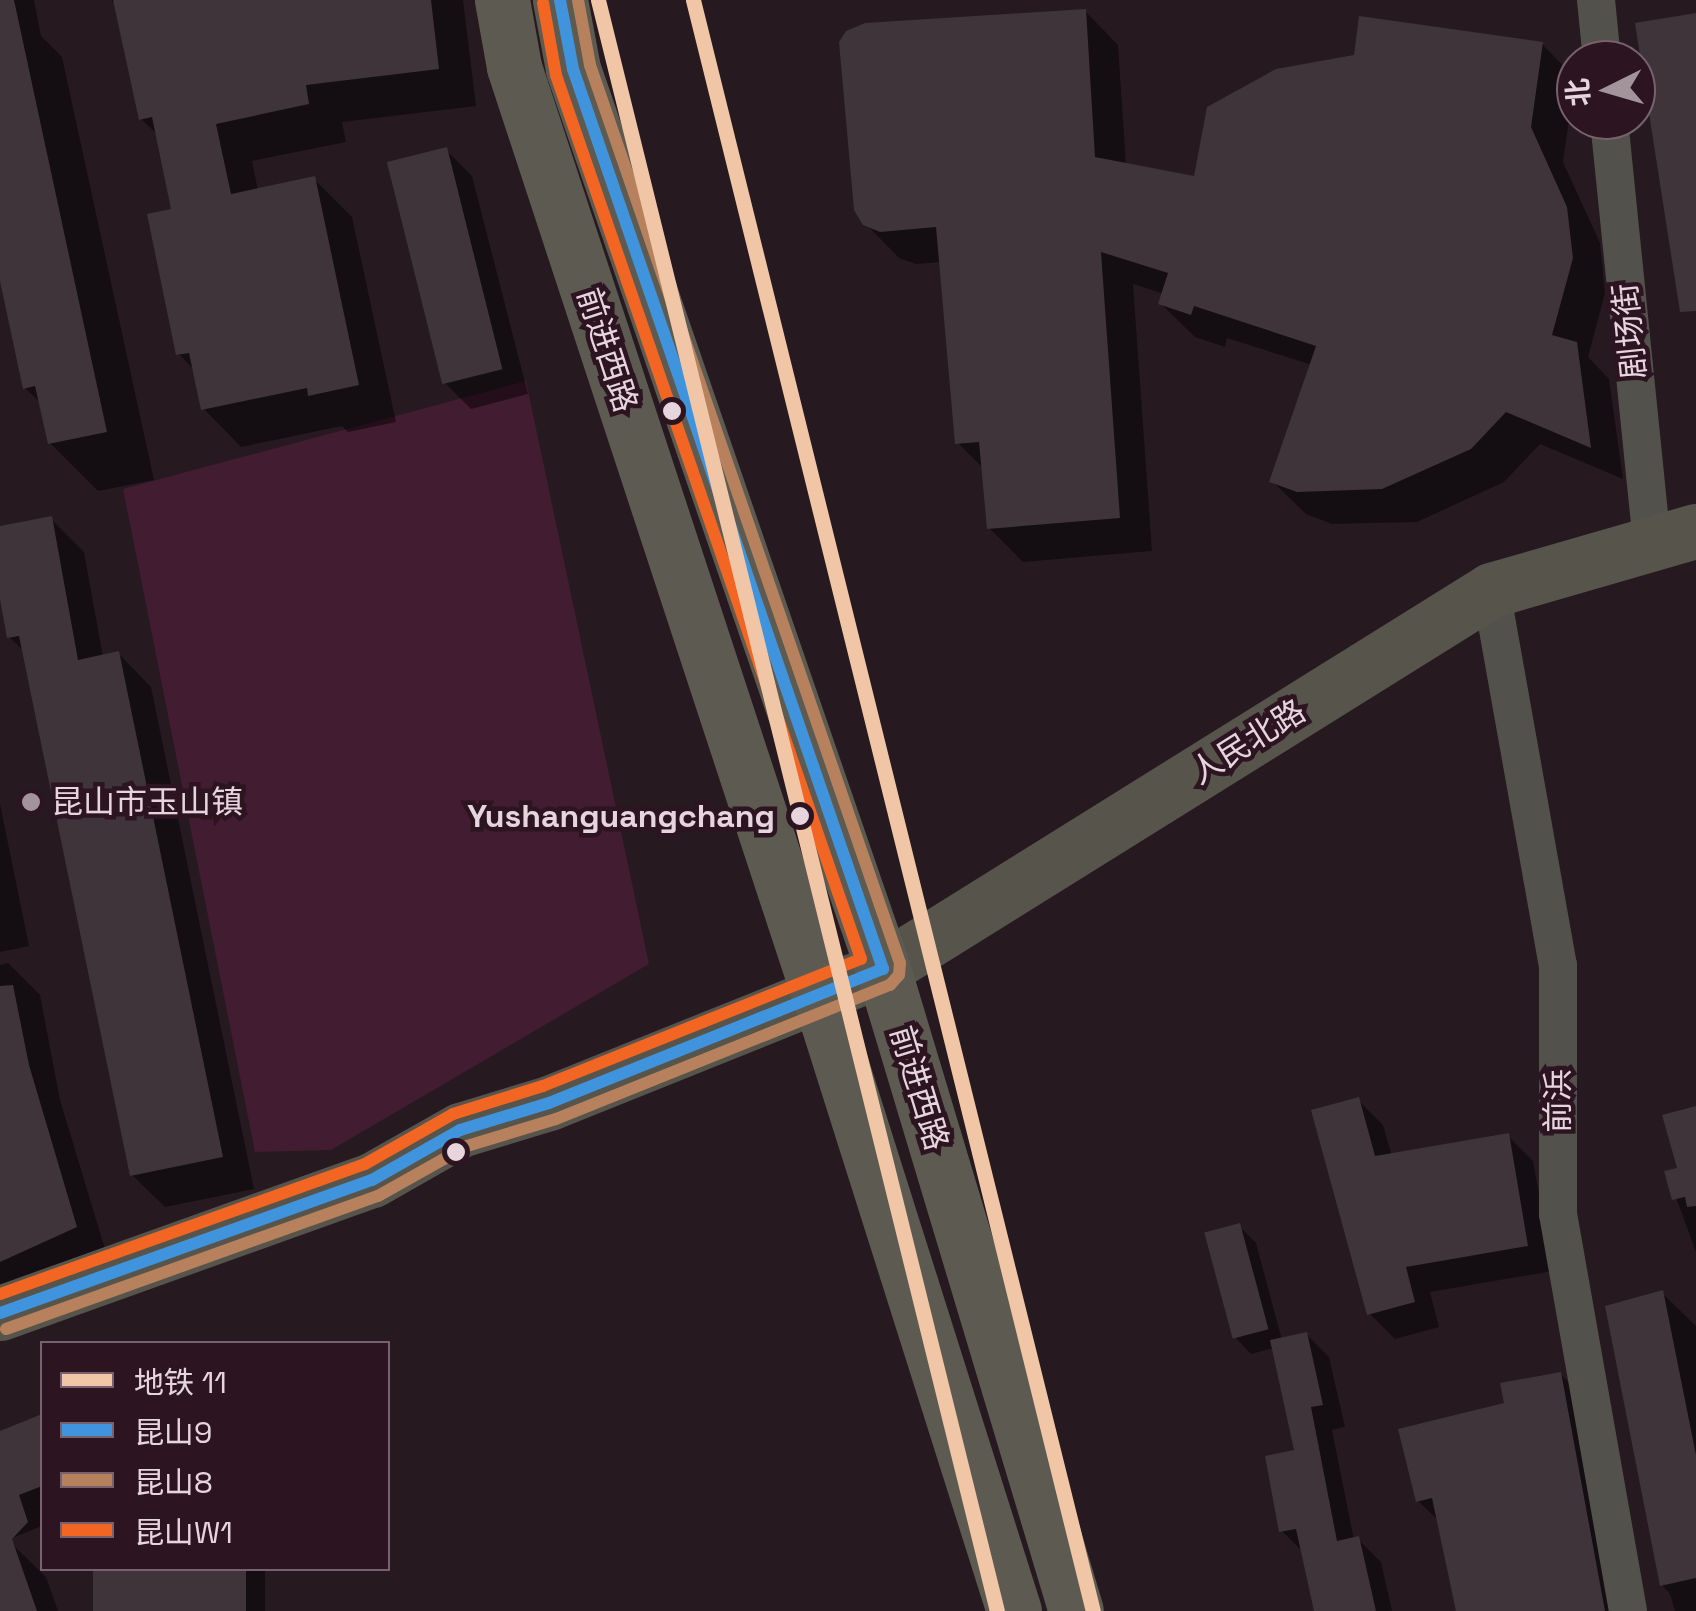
<!DOCTYPE html>
<meta charset="utf-8">
<style>
body{margin:0}
#map{position:relative;width:1696px;height:1611px;overflow:hidden;background:#261a20;font-family:"Space Grotesk","Noto Sans SC",sans-serif}
div>[style]{position:absolute}
.green>*{inset:0;background:#421c31}
.shadow>*{inset:0;background:#0007;transform-origin:0 0}
.building>*{inset:0;background:#3f343a;transform-origin:0 0}
.street>*{height:38px;margin:-19px;padding:0 19px;transform-origin:19px;border-radius:19px;background:#53514b}
.secondary>*{height:55px;margin:-27.5px;padding:0 27.5px;transform-origin:27.5px;border-radius:27.5px;background:#56544b}
.primary>*{height:55px;margin:-27.5px;padding:0 27.5px;transform-origin:27.5px;border-radius:27.5px;background:#5d5b51}
.bus-1>*{height:12px;margin:-6px;padding:0 6px;transform-origin:6px;border-radius:6px;background:#4094de}
.bus-2>*{height:12px;margin:-6px;padding:0 6px;transform-origin:6px;border-radius:6px;background:#b6815c}
.bus-3>*{height:12px;margin:-6px;padding:0 6px;transform-origin:6px;border-radius:6px;background:#f26522}
.metro-1>*{height:15px;margin:-7.5px;padding:0 7.5px;transform-origin:7.5px;border-radius:7.5px;background:#f1c6a6}
.dots>*{width:28px;height:28px;translate:-50% -50%;box-sizing:border-box;border:5px solid #2c1421;border-radius:50%}
span{translate:-50% -50%;white-space:nowrap;text-align:center;line-height:1.15;-webkit-text-stroke:9px #2c1421;paint-order:stroke}
.street-label{font-size:32px;color:#e6d5dd}
.poi-label{font-size:32px;color:#e6d5dd}
.left{translate:0 -50%;text-align:left}
.stop-label{font-size:32px;color:#e6d5dd;font-weight:700}
.right{translate:-100% -50%;text-align:right}
.legend{position:absolute;left:40px;top:1341px;width:350px;height:230px;box-sizing:border-box;background:#2c1421;border:2px solid #76616c;margin:0;padding:12px 18px;list-style:none;font-size:30px;color:#e6d5dd}
.legend li{display:flex;align-items:center;gap:20px;height:50px}
.legend b{width:50px;border:2px solid #76616c}
.north{position:absolute;left:1556px;top:40px;width:100px;height:100px;box-sizing:border-box;background:#2c1421;border:2px solid #76616c;border-radius:50%;rotate:265deg;font-size:28px;font-weight:700;line-height:40px;text-align:center;color:#e6d5dd}
.north::after{content:'';display:block;margin:auto;width:35px;height:45px;background:#a3949b;clip-path:polygon(50% 0,100% 100%,50% 72%,0 100%)}
</style>
<div id="map">
<div class="green">
<div style="clip-path:polygon(526px 381px,649px 964px,331px 1150px,255px 1152px,123px 489px)"></div>
</div>
<div class="shadow">
<div style="clip-path:polygon(0 0,34px 0,41px 36px,62px 57px,154px 480px,98px 491px,50px 443px,42px 404px,25px 388px,0 269px)"></div>
<div style="clip-path:polygon(111px 0,463px 0,476px 106px,342px 122px,346px 142px,252px 161px,258px 191px,314px 179px,352px 217px,396px 422px,348px 432px,342px 426px,241px 447px,204px 409px,195px 371px,179px 354px,174px 211px,159px 136px,141px 119px,117px 6px)"></div>
<div style="clip-path:polygon(1085px 11px,1118px 45px,1126px 165px,1196px 179px,1542px 44px,1575px 78px,1563px 162px,1600px 243px,1605px 293px,1588px 357px,1609px 379px,1623px 479px,1540px 444px,1504px 482px,1417px 522px,1332px 524px,1306px 514px,1272px 481px,1312px 365px,1227px 338px,1225px 347px,1195px 337px,1161px 304px,1164px 294px,1133px 284px,1152px 551px,1023px 562px,989px 528px,984px 469px,958px 443px,942px 262px,916px 264px,899px 258px,865px 223px)"></div>
<div style="clip-path:polygon(446px 150px,472px 176px,528px 394px,471px 409px,446px 384px)"></div>
<div style="clip-path:polygon(51px 519px,84px 552px,103px 657px,119px 654px,151px 687px,254px 1189px,165px 1207px,132px 1175px,25px 652px,9px 637px,0 585px,0 528px)"></div>
<div style="clip-path:polygon(0 804px,29px 946px,0 952px)"></div>
<div style="clip-path:polygon(8px 963px,40px 995px,60px 1100px,108px 1259px,0 1308px,0 965px)"></div>
<div style="clip-path:polygon(1358px 1100px,1383px 1125px,1392px 1156px,1508px 1136px,1533px 1161px,1553px 1271px,1430px 1292px,1439px 1327px,1395px 1339px,1370px 1314px)"></div>
<div style="clip-path:polygon(1696px 1109px,1696px 1252px,1667px 1173px,1680px 1170px)"></div>
<div style="clip-path:polygon(1239px 1226px,1256px 1243px,1282px 1340px,1306px 1334px,1329px 1357px,1345px 1427px,1332px 1430px,1354px 1540px,1358px 1539px,1381px 1562px,1392px 1611px,1317px 1611px,1304px 1553px,1282px 1531px,1297px 1452px,1274px 1348px,1251px 1354px,1235px 1337px)"></div>
<div style="clip-path:polygon(1662px 1293px,1696px 1326px,1696px 1611px,1675px 1611px,1670px 1594px,1662px 1585px)"></div>
<div style="clip-path:polygon(1560px 1374px,1585px 1398px,1624px 1611px,1459px 1611px,1440px 1522px,1418px 1501px,1507px 1405px)"></div>
<div style="clip-path:polygon(42px 1417px,42px 1526px,0 1543px,0 1434px)"></div>
<div style="clip-path:polygon(12px 1544px,46px 1577px,58px 1611px,0 1611px)"></div>
<div style="left:95px;top:1568px;width:170px;height:44px"></div>
</div>
<div class="building">
<div style="clip-path:polygon(0 0,14px 0,107px 432px,48px 444px,35px 386px,23px 389px,0 281px)"></div>
<div style="clip-path:polygon(113px 0,431px 0,439px 69px,306px 85px,309px 104px,216px 124px,231px 194px,315px 176px,359px 385px,308px 396px,307px 388px,201px 410px,189px 353px,176px 355px,147px 214px,171px 209px,152px 117px,139px 120px)"></div>
<div style="clip-path:polygon(1086px 9px,1095px 157px,1194px 176px,1207px 107px,1276px 69px,1354px 55px,1359px 16px,1543px 42px,1531px 127px,1567px 207px,1573px 258px,1552px 335px,1577px 342px,1591px 448px,1506px 412px,1471px 449px,1382px 489px,1297px 492px,1269px 482px,1316px 346px,1194px 306px,1191px 315px,1158px 304px,1168px 273px,1101px 252px,1120px 518px,987px 529px,979px 442px,955px 444px,936px 227px,880px 232px,863px 225px,854px 210px,839px 42px,846px 31px,865px 23px)"></div>
<div style="clip-path:polygon(1696px 13px,1696px 311px,1680px 312px,1635px 23px)"></div>
<div style="left:447px;top:147px;width:229px;height:62px;rotate:76deg"></div>
<div style="clip-path:polygon(52px 516px,78px 660px,119px 651px,223px 1157px,130px 1176px,19px 636px,7px 638px,0 599px,0 526px)"></div>
<div style="clip-path:polygon(13px 985px,29px 1065px,77px 1227px,0 1262px,0 986px)"></div>
<div style="clip-path:polygon(1359px 1097px,1375px 1156px,1509px 1133px,1528px 1246px,1406px 1267px,1415px 1302px,1367px 1315px,1311px 1110px)"></div>
<div style="clip-path:polygon(1696px 1106px,1696px 1206px,1687px 1207px,1685px 1197px,1672px 1200px,1664px 1171px,1677px 1168px,1662px 1115px)"></div>
<div style="left:1240px;top:1223px;width:110px;height:37px;rotate:75deg"></div>
<div style="clip-path:polygon(1663px 1290px,1696px 1455px,1696px 1578px,1660px 1586px,1605px 1306px)"></div>
<div style="clip-path:polygon(1307px 1332px,1323px 1405px,1311px 1407px,1337px 1541px,1359px 1536px,1376px 1611px,1314px 1611px,1296px 1529px,1279px 1532px,1265px 1456px,1294px 1450px,1270px 1340px)"></div>
<div style="clip-path:polygon(1561px 1372px,1605px 1611px,1456px 1611px,1432px 1498px,1416px 1502px,1398px 1429px,1504px 1403px,1500px 1383px)"></div>
<div style="clip-path:polygon(42px 1414px,42px 1486px,19px 1495px,28px 1522px,12px 1539px,37px 1611px,0 1611px,0 1431px)"></div>
<div style="left:93px;top:1568px;width:153px;height:44px"></div>
</div>
<div class="street">
<div style="left:1596px;top:0;width:60px;rotate:84.3deg"></div>
<div style="left:1609px;top:120px;width:423px;rotate:84.2deg"></div>
<div style="left:1491px;top:590px;width:381px;rotate:79.9deg"></div>
<div style="left:1558px;top:965px;width:249px;rotate:90deg"></div>
<div style="left:1558px;top:1214px;width:403px;rotate:80deg"></div>
</div>
<div class="secondary">
<div style="left:0;top:1313px;width:395px;rotate:-19.7deg"></div>
<div style="left:372px;top:1180px;width:101px;rotate:-29.6deg"></div>
<div style="left:460px;top:1130px;width:93px;rotate:-16.9deg"></div>
<div style="left:549px;top:1103px;width:360px;rotate:-21.9deg"></div>
<div style="left:883px;top:969px;width:716px;rotate:-31.94deg"></div>
<div style="left:1491px;top:590px;width:213px;rotate:-16.1deg"></div>
</div>
<div class="primary">
<div style="left:502px;top:0;width:68px;rotate:79.8deg"></div>
<div style="left:514px;top:67px;width:980px;rotate:71.81deg"></div>
<div style="left:820px;top:998px;width:643px;rotate:72.44deg"></div>
<div style="left:560px;top:0;width:70px;rotate:79.3deg"></div>
<div style="left:573px;top:69px;width:952px;rotate:70.99deg"></div>
<div style="left:883px;top:969px;width:670px;rotate:73.27deg"></div>
</div>
<div class="bus-1">
<div style="left:0;top:1313px;width:395px;rotate:-19.7deg"></div>
<div style="left:372px;top:1180px;width:101px;rotate:-29.6deg"></div>
<div style="left:460px;top:1130px;width:93px;rotate:-16.9deg"></div>
<div style="left:549px;top:1103px;width:360px;rotate:-21.9deg"></div>
<div style="left:883px;top:969px;width:952px;rotate:-109.01deg"></div>
<div style="left:573px;top:69px;width:70px;rotate:-100.7deg"></div>
</div>
<div class="bus-2">
<div style="left:6px;top:1329px;width:395px;rotate:-19.7deg"></div>
<div style="left:378px;top:1196px;width:102px;rotate:-29.3deg"></div>
<div style="left:467px;top:1146px;width:93px;rotate:-16.9deg"></div>
<div style="left:556px;top:1119px;width:360px;rotate:-21.9deg"></div>
<div style="left:890px;top:985px;width:13px;rotate:-48deg"></div>
<div style="left:899px;top:975px;width:12px;rotate:-85deg"></div>
<div style="left:900px;top:963px;width:950px;rotate:-109.05deg"></div>
<div style="left:590px;top:65px;width:66px;rotate:-100.5deg"></div>
</div>
<div class="bus-3">
<div style="left:0;top:1294px;width:387px;rotate:-19.6deg"></div>
<div style="left:365px;top:1164px;width:101px;rotate:-29.6deg"></div>
<div style="left:453px;top:1114px;width:94px;rotate:-17.3deg"></div>
<div style="left:543px;top:1086px;width:342px;rotate:-21.8deg"></div>
<div style="left:861px;top:959px;width:935px;rotate:-109.04deg"></div>
<div style="left:556px;top:75px;width:73px;rotate:-100.2deg"></div>
</div>
<div class="metro-1">
<div style="left:598px;top:0;width:1660px;rotate:76.09deg"></div>
<div style="left:693px;top:0;width:1660px;rotate:76.06deg"></div>
</div>
<div class="dots">
<div style="left:672px;top:411px;background:#e6d5dd"></div>
<div style="left:31px;top:802px;background:#a3949b"></div>
<div style="left:800px;top:816px;background:#e6d5dd"></div>
<div style="left:456px;top:1152px;background:#e6d5dd"></div>
</div>
<div class="street-label">
<span style="left:1630px;top:331px;rotate:-96deg">剧场街</span>
<span style="left:607px;top:350px;rotate:72deg">前进西路</span>
<span style="left:1248px;top:742px;rotate:-32deg">人民北路</span>
<span style="left:919px;top:1088px;rotate:73deg">前进西路</span>
<span style="left:1558px;top:1101px;rotate:-90deg">前浜</span>
</div>
<div class="poi-label">
<span class="left" style="left:51px;top:802px">昆山市玉山镇</span>
</div>
<div class="stop-label">
<span class="right" style="left:775px;top:816px">Yushanguangchang</span>
</div>
<ul class="legend">
<li><b style="height:12px;background:#f1c6a6"></b>地铁 11</li>
<li><b style="height:12px;background:#4094de"></b>昆山9</li>
<li><b style="height:12px;background:#b6815c"></b>昆山8</li>
<li><b style="height:12px;background:#f26522"></b>昆山W1</li>
</ul>
<div class="north">北</div>
</div>
